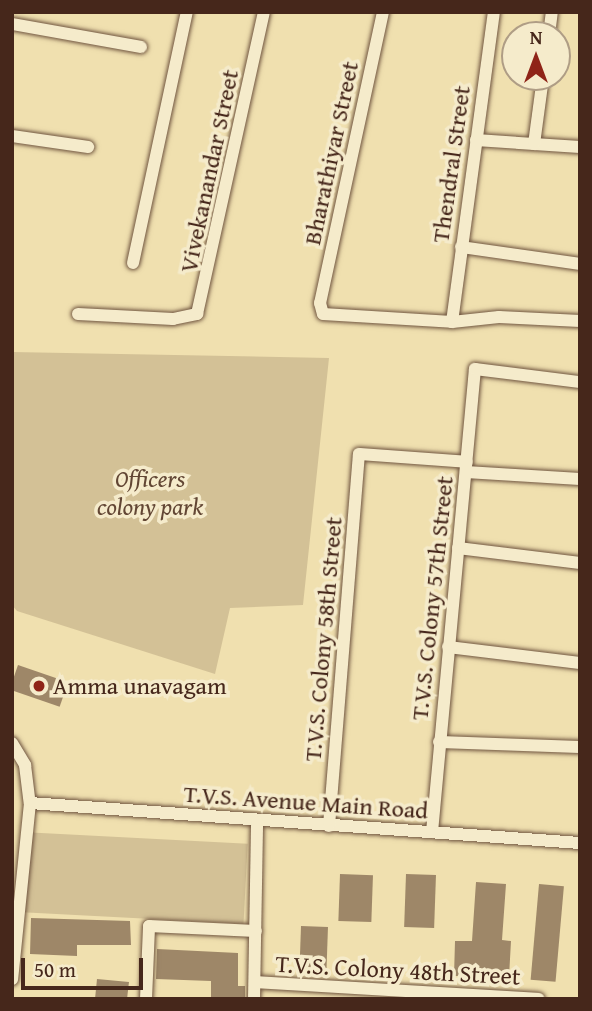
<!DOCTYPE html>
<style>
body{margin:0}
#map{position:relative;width:592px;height:1011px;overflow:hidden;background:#f0e0af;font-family:"Gentium Book Plus",serif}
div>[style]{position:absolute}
.green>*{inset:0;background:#d3c196;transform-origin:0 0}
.building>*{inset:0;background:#9e8768;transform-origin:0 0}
.roads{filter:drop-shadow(0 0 2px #705540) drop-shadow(0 0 2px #705540)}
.minor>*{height:12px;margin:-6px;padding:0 6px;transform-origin:6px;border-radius:6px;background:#f5ebcb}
.dots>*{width:19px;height:19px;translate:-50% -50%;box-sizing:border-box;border:4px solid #f5ebcb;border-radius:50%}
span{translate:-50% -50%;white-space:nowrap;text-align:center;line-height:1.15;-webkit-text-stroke:7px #f5ebcb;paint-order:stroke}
.street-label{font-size:24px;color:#46271b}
.park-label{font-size:24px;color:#624634;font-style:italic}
.poi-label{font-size:24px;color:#46271b}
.left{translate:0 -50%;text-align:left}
.frame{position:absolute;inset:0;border:14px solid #46271b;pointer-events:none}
.north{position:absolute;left:501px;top:21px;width:70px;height:70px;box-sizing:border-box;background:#f5ebcb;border:2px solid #af9d85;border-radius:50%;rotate:0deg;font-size:19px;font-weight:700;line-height:28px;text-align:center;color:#46271b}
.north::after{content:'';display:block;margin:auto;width:24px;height:32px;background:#8f2418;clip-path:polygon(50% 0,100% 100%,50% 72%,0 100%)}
.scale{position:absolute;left:21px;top:958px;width:122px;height:32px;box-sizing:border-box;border:4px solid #46271b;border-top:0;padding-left:9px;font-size:21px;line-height:24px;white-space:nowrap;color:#46271b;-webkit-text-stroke:5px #f5ebcb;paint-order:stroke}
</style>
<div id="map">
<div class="green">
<div style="clip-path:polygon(12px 352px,329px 358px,303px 605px,230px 608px,215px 674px,17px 611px,12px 605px)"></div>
<div style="left:22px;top:832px;width:226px;height:80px;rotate:3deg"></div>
</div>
<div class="building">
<div style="left:18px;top:665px;width:53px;height:26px;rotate:19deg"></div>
<div style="left:340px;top:874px;width:33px;height:47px;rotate:2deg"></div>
<div style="left:406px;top:874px;width:30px;height:53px;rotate:2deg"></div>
<div style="clip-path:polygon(476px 882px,506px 884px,502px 940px,511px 941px,509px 977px,454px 976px,455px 941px,472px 941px)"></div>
<div style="left:539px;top:884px;width:25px;height:96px;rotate:5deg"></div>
<div style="clip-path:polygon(31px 918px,130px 921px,131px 945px,77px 945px,77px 956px,30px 954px)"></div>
<div style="left:301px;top:926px;width:27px;height:44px;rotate:2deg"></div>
<div style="clip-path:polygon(157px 949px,238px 953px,238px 986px,245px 986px,245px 999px,211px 999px,211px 981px,156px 979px)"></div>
<div style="clip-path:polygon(97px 979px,129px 982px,127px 999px,95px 999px)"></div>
</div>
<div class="roads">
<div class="minor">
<div style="left:383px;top:12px;width:298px;rotate:102.2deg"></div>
<div style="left:320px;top:303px;width:11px;rotate:75deg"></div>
<div style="left:323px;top:314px;width:129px;rotate:3.5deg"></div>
<div style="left:452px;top:322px;width:47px;rotate:-6.1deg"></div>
<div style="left:499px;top:317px;width:81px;rotate:2.8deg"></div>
<div style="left:12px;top:24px;width:131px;rotate:10.1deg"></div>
<div style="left:549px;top:35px;width:23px;rotate:-83deg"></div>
<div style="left:12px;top:136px;width:77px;rotate:8.2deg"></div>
<div style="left:476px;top:140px;width:104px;rotate:3.9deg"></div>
<div style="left:534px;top:144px;width:68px;rotate:-82.3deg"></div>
<div style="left:461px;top:247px;width:120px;rotate:8.1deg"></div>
<div style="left:133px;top:263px;width:257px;rotate:-77.9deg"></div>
<div style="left:78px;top:314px;width:95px;rotate:3deg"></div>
<div style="left:173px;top:319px;width:25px;rotate:-12deg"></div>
<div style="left:197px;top:314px;width:309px;rotate:-77.5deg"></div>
<div style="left:452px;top:322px;width:313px;rotate:-82.3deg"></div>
<div style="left:466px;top:472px;width:114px;rotate:3.5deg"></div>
<div style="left:458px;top:548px;width:123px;rotate:7deg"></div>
<div style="left:448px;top:647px;width:133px;rotate:6.9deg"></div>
<div style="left:439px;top:742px;width:141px;rotate:2deg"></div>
<div style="left:12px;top:743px;width:26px;rotate:59deg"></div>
<div style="left:25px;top:765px;width:38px;rotate:83deg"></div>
<div style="left:30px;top:803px;width:177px;rotate:95.8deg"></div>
<div style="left:30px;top:803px;width:551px;rotate:4.16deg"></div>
<div style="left:329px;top:826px;width:373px;rotate:-85.4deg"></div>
<div style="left:359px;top:454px;width:108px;rotate:4.2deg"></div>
<div style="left:432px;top:832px;width:465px;rotate:-84.7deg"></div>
<div style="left:475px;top:369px;width:106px;rotate:7.1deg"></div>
<div style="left:256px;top:982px;width:283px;rotate:3.4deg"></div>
<div style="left:146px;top:999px;width:73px;rotate:-87.6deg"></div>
<div style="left:149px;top:926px;width:107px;rotate:2.7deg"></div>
<div style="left:254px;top:999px;width:177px;rotate:-89deg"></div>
</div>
</div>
<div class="dots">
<div style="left:39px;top:686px;background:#8f2418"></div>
</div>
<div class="street-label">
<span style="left:331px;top:153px;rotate:-78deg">Bharathiyar Street</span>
<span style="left:451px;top:164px;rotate:-82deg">Thendral Street</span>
<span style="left:209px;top:171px;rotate:-78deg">Vivekanandar Street</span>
<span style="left:432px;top:598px;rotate:-84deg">T.V.S. Colony 57th Street</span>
<span style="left:323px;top:639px;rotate:-85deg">T.V.S. Colony 58th Street</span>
<span style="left:306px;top:802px;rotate:4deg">T.V.S. Avenue Main Road</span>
<span style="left:398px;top:970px;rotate:3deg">T.V.S. Colony 48th Street</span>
</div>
<div class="park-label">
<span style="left:150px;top:493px">Officers<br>colony park</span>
</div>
<div class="poi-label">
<span class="left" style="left:53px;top:686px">Amma unavagam</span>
</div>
<div class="frame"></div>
<div class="north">N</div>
<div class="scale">50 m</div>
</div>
